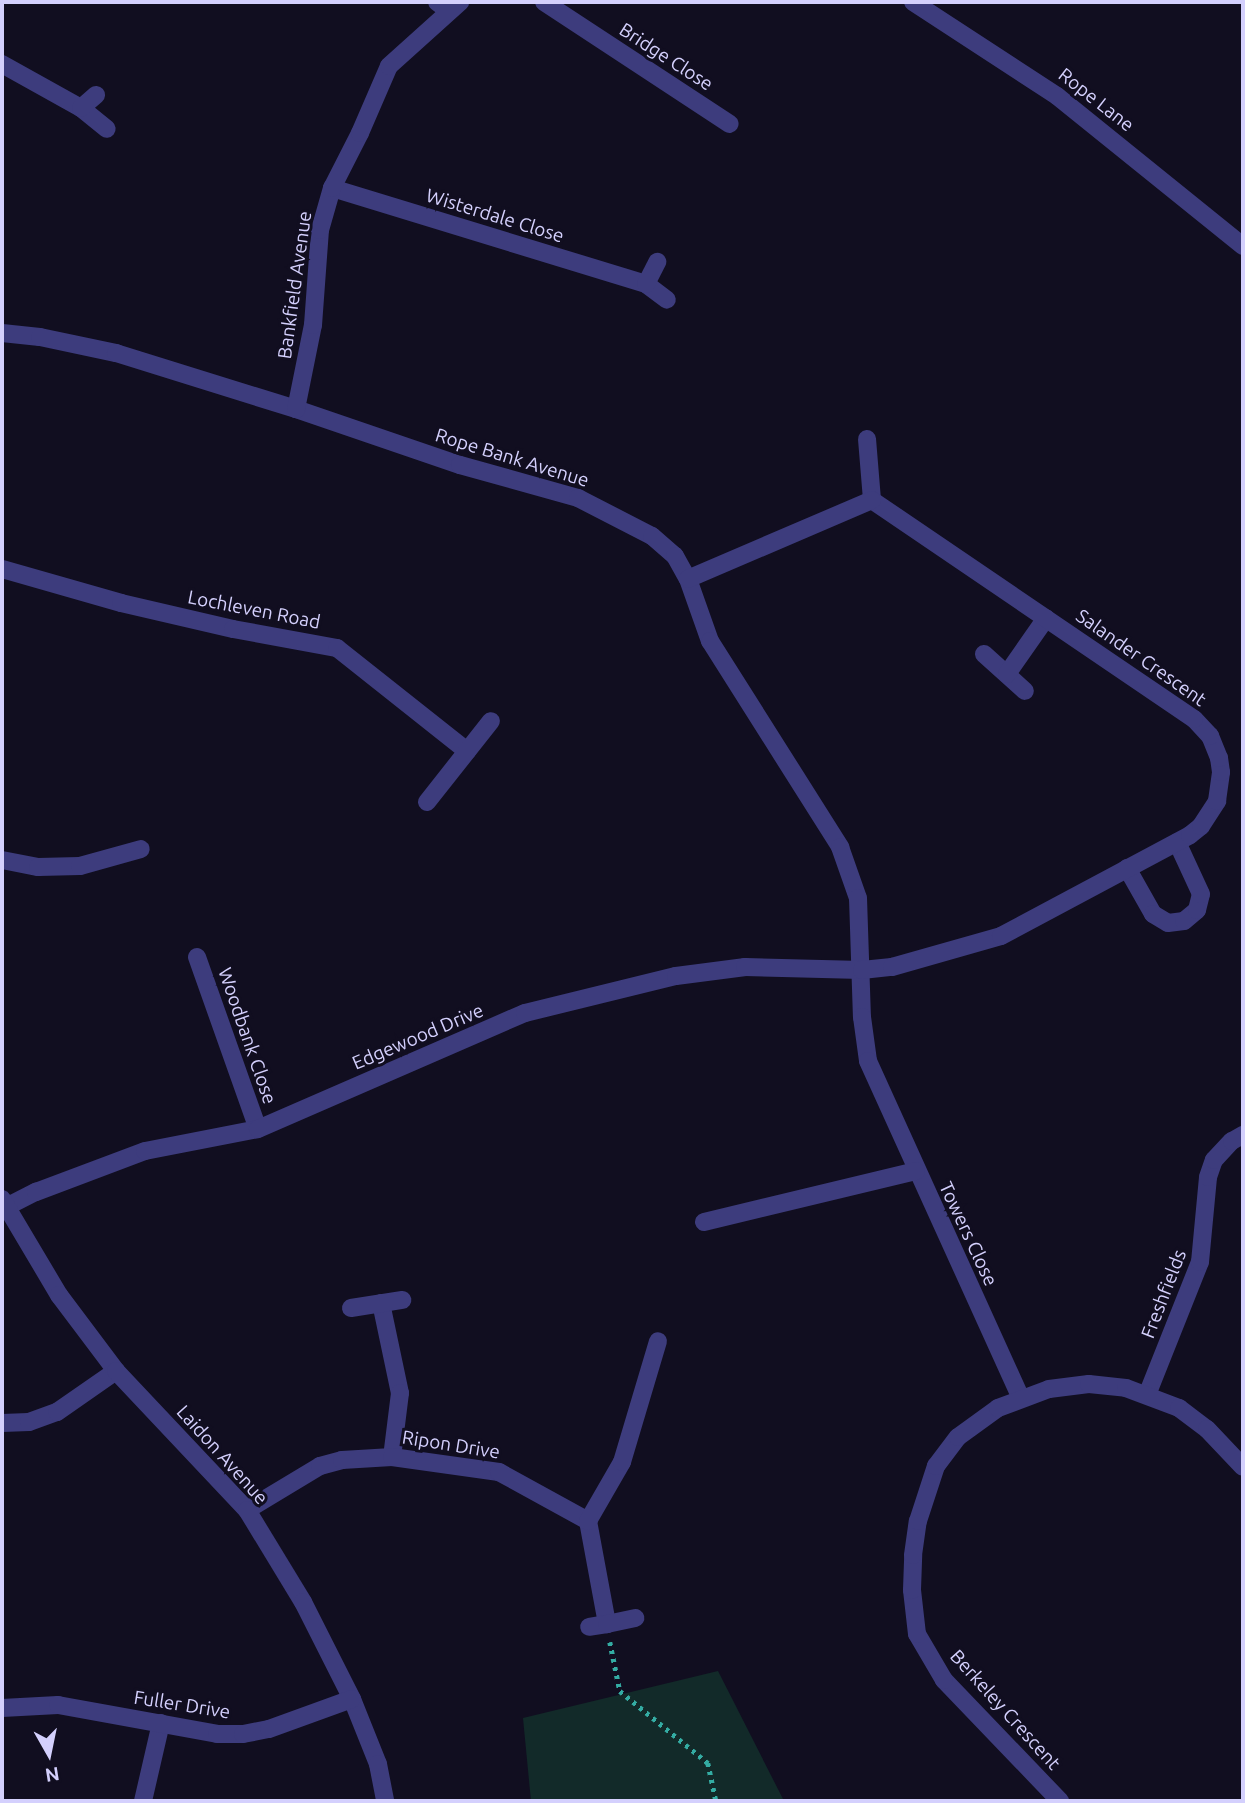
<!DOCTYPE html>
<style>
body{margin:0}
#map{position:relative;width:1245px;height:1803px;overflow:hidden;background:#110e20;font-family:Ubuntu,sans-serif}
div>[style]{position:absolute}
.green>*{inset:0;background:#122a29}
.path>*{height:4.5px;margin-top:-2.25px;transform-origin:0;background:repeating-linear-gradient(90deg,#34aca3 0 3.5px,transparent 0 8.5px)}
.minor>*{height:18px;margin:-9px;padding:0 9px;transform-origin:9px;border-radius:9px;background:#3d3c7d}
.tertiary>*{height:18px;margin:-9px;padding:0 9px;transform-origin:9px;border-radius:9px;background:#3d3c7d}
span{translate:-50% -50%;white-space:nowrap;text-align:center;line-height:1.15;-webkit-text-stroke:6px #110e20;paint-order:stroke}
.street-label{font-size:19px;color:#d4d0fd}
.frame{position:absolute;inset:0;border:4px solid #d4d0fd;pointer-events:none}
.north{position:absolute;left:14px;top:1719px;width:70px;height:70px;-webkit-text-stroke:5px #110e20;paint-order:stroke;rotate:171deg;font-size:19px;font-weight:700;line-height:28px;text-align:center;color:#d4d0fd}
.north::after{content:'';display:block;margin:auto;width:24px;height:32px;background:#d4d0fd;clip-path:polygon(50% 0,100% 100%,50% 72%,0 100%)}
</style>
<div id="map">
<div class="green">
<div style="clip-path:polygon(718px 1671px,784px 1801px,531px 1801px,523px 1718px)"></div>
</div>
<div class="path">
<div style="left:610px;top:1642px;width:50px;rotate:78.5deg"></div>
<div style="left:620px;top:1691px;width:114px;rotate:39.3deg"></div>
<div style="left:708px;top:1763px;width:39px;rotate:78deg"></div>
</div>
<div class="minor">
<div style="left:437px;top:2px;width:15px;rotate:37deg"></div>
<div style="left:544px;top:2px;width:222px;rotate:33.3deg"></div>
<div style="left:2px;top:64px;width:90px;rotate:29.1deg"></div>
<div style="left:81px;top:108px;width:33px;rotate:39deg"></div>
<div style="left:81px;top:108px;width:20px;rotate:-41deg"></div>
<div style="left:332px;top:188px;width:328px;rotate:17deg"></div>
<div style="left:646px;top:284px;width:26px;rotate:37deg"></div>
<div style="left:646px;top:284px;width:25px;rotate:-63deg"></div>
<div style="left:296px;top:409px;width:173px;rotate:18.9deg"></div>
<div style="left:460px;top:465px;width:123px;rotate:15.6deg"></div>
<div style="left:578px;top:498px;width:83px;rotate:27.2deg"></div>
<div style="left:652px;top:536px;width:30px;rotate:41deg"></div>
<div style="left:675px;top:556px;width:26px;rotate:61deg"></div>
<div style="left:688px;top:579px;width:66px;rotate:70.5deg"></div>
<div style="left:710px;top:641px;width:244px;rotate:57.7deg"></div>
<div style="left:840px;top:847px;width:54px;rotate:70.6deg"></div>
<div style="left:858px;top:898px;width:119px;rotate:88.1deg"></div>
<div style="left:862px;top:1017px;width:44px;rotate:82.2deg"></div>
<div style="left:868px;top:1061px;width:370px;rotate:65.6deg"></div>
<div style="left:867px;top:439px;width:61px;rotate:85.3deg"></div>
<div style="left:2px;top:569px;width:124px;rotate:15.9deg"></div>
<div style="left:121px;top:603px;width:115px;rotate:13.1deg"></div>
<div style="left:233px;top:629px;width:106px;rotate:10.4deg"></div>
<div style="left:337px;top:648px;width:166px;rotate:38.4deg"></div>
<div style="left:984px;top:654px;width:55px;rotate:42.1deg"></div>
<div style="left:1007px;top:674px;width:68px;rotate:-55.1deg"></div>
<div style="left:427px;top:802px;width:103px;rotate:-51.7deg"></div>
<div style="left:2px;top:860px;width:37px;rotate:11deg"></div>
<div style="left:38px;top:867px;width:42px;rotate:-1.4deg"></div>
<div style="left:80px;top:866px;width:63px;rotate:-15.6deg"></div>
<div style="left:1127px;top:868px;width:53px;rotate:60.5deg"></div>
<div style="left:1153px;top:914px;width:17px;rotate:31deg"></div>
<div style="left:1168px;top:923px;width:16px;rotate:-7deg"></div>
<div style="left:1184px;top:921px;width:17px;rotate:-40deg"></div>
<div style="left:1197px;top:910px;width:16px;rotate:-76deg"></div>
<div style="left:1201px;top:894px;width:57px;rotate:-114.8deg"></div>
<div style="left:197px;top:957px;width:182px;rotate:70.5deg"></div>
<div style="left:6px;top:1207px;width:34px;rotate:-27deg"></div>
<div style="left:36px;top:1192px;width:116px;rotate:-20.6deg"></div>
<div style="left:145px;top:1151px;width:115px;rotate:-11deg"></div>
<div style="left:258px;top:1129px;width:291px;rotate:-23.5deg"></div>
<div style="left:525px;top:1013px;width:155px;rotate:-13.8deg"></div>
<div style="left:676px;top:976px;width:70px;rotate:-7.4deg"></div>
<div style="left:745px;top:967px;width:117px;rotate:1.5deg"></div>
<div style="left:862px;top:970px;width:30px;rotate:-6deg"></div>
<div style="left:892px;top:967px;width:113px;rotate:-15.9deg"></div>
<div style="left:1001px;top:936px;width:214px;rotate:-28.1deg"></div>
<div style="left:1190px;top:835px;width:14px;rotate:-39deg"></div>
<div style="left:1201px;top:826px;width:30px;rotate:-57deg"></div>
<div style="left:1217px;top:801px;width:29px;rotate:-82deg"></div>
<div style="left:1221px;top:772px;width:14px;rotate:-98deg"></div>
<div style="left:1219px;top:758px;width:24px;rotate:-112deg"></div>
<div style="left:1210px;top:736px;width:23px;rotate:-133deg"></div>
<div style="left:1194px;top:719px;width:389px;rotate:-145.8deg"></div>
<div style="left:872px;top:500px;width:200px;rotate:156.8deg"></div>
<div style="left:704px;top:1222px;width:218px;rotate:-13.5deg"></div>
<div style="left:381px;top:1303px;width:92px;rotate:78.1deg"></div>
<div style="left:400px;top:1393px;width:64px;rotate:97.1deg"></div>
<div style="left:351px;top:1308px;width:52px;rotate:-8.9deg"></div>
<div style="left:1147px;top:1395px;width:143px;rotate:-68.3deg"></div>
<div style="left:1200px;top:1262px;width:85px;rotate:-84.6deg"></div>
<div style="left:1208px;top:1177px;width:18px;rotate:-71deg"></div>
<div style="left:1214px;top:1160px;width:26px;rotate:-47deg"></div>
<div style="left:1232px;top:1141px;width:13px;rotate:-29deg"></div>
<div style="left:2px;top:1423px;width:27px;rotate:-2deg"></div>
<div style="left:29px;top:1422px;width:30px;rotate:-20deg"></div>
<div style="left:57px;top:1412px;width:72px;rotate:-34.8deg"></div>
<div style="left:247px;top:1510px;width:85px;rotate:-31.1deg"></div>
<div style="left:320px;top:1466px;width:23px;rotate:-15deg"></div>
<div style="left:342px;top:1460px;width:50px;rotate:-3.4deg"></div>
<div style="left:392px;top:1457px;width:108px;rotate:8deg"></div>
<div style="left:499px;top:1472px;width:102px;rotate:28.8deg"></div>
<div style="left:588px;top:1521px;width:105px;rotate:79.5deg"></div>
<div style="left:607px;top:1624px;width:18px;rotate:171deg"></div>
<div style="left:588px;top:1521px;width:68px;rotate:-60deg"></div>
<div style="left:622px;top:1462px;width:126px;rotate:-73.4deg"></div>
<div style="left:607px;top:1624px;width:29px;rotate:-12deg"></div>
<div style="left:143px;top:1801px;width:80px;rotate:-77deg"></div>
<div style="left:1060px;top:1801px;width:168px;rotate:-133.8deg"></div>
<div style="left:944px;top:1680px;width:53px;rotate:-120.4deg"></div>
<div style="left:917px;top:1634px;width:44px;rotate:-96.5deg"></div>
<div style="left:912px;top:1590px;width:35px;rotate:-88deg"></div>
<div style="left:913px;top:1555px;width:34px;rotate:-82deg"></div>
<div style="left:918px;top:1521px;width:58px;rotate:-71.9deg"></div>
<div style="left:936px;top:1466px;width:36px;rotate:-53deg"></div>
<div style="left:958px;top:1437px;width:49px;rotate:-35.9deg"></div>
<div style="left:998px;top:1408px;width:54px;rotate:-20.4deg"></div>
<div style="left:1049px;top:1389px;width:40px;rotate:-7.1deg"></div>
<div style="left:1089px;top:1384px;width:37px;rotate:6deg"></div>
<div style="left:1126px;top:1388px;width:57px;rotate:20.7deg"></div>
<div style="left:1179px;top:1408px;width:35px;rotate:37deg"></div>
<div style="left:1207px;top:1429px;width:52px;rotate:46.5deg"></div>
</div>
<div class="tertiary">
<div style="left:913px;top:2px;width:172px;rotate:33.1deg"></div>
<div style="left:1057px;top:96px;width:239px;rotate:38.9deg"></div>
<div style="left:2px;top:333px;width:38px;rotate:6deg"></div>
<div style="left:40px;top:337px;width:78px;rotate:11.9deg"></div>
<div style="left:116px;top:353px;width:189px;rotate:17.3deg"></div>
<div style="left:296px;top:409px;width:86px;rotate:-78.6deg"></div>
<div style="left:313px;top:325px;width:95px;rotate:-85.8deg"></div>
<div style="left:320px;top:230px;width:44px;rotate:-74.1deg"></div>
<div style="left:332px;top:188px;width:62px;rotate:-63deg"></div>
<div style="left:360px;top:133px;width:73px;rotate:-66.6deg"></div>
<div style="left:389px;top:66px;width:96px;rotate:-42deg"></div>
<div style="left:2px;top:1199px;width:112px;rotate:59.3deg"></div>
<div style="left:59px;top:1295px;width:95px;rotate:53.1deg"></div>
<div style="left:116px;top:1371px;width:191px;rotate:46.7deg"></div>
<div style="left:247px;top:1510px;width:108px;rotate:58.7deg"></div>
<div style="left:303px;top:1602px;width:109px;rotate:63.2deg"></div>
<div style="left:352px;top:1699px;width:70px;rotate:68.2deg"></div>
<div style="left:378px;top:1764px;width:38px;rotate:79deg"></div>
<div style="left:2px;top:1708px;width:56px;rotate:-3.1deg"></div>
<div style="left:58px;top:1705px;width:162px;rotate:10.3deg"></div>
<div style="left:217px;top:1734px;width:26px"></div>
<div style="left:243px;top:1734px;width:26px;rotate:-11deg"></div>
<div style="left:269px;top:1729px;width:88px;rotate:-19.9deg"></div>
</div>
<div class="street-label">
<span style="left:666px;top:57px;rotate:33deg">Bridge Close</span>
<span style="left:1096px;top:100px;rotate:38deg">Rope Lane</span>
<span style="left:495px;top:216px;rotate:17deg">Wisterdale Close</span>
<span style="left:295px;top:285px;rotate:-82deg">Bankfield Avenue</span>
<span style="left:512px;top:458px;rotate:17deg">Rope Bank Avenue</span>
<span style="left:254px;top:610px;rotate:11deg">Lochleven Road</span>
<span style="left:1141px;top:658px;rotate:35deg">Salander Crescent</span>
<span style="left:247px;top:1036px;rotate:71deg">Woodbank Close</span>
<span style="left:418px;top:1037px;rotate:-23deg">Edgewood Drive</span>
<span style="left:968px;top:1234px;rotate:65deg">Towers Close</span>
<span style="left:1164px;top:1294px;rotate:-69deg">Freshfields</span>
<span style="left:451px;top:1445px;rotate:9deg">Ripon Drive</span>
<span style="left:222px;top:1455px;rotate:48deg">Laidon Avenue</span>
<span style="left:182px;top:1705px;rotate:9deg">Fuller Drive</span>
<span style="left:1005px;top:1710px;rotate:48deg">Berkeley Crescent</span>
</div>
<div class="frame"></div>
<div class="north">N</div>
</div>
